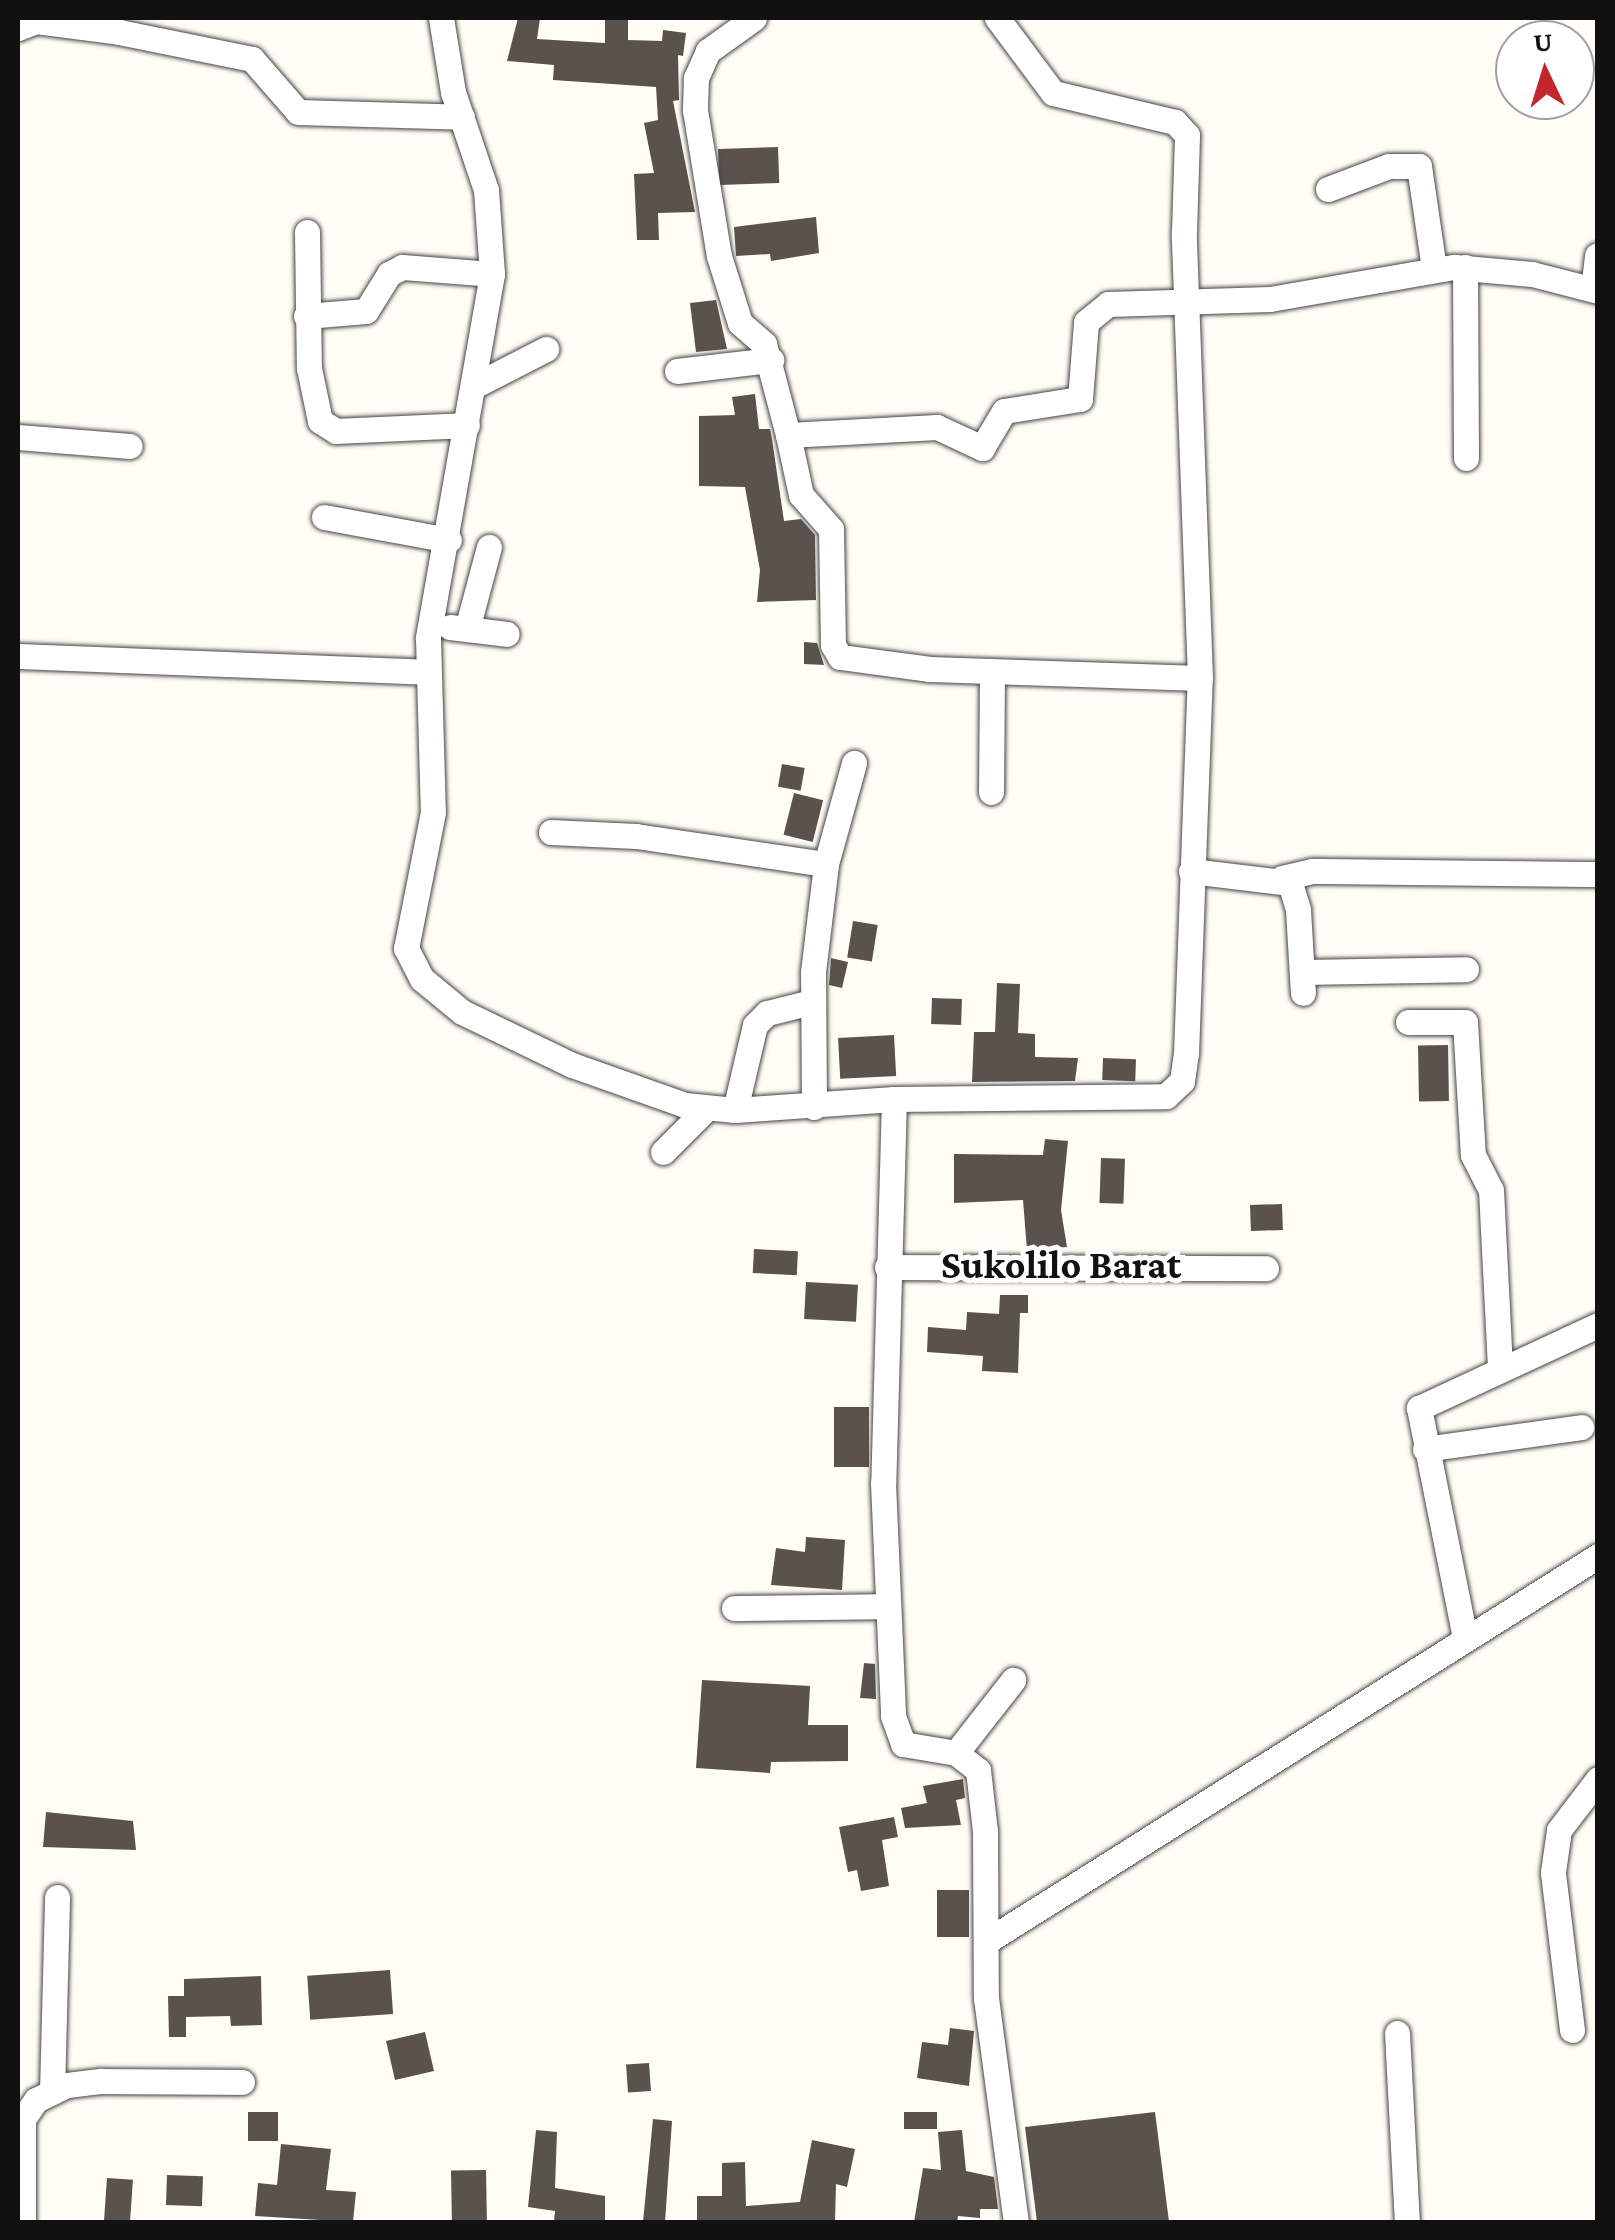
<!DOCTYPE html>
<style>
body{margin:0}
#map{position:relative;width:1615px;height:2240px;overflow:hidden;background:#fffdf5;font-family:"Crimson Pro",serif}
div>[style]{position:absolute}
.building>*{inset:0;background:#5a524d;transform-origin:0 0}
.roads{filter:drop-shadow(0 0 2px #444) drop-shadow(0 0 2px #444)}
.minor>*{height:25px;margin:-12.5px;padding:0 12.5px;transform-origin:12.5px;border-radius:12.5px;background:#fff}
span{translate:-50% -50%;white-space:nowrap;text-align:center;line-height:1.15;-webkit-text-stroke:10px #fff;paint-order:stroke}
.quarter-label{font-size:40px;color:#111;font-weight:700}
.frame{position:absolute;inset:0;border:20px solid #111;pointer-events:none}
.north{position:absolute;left:1495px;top:20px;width:100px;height:100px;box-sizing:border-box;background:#fff;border:2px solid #a0a0a0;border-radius:50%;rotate:356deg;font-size:28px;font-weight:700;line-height:40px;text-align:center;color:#111}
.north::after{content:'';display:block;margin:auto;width:35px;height:45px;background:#c4262e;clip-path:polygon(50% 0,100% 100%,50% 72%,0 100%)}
</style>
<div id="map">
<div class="building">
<div style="clip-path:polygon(518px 18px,540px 18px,537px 39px,605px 43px,605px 18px,628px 18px,628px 40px,662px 41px,663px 30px,686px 33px,683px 56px,678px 55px,679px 100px,673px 101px,695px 212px,658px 213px,659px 240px,637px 240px,634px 174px,654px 173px,644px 123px,658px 120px,656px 87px,553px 80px,554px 65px,507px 61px)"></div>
<div style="left:778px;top:147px;width:36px;height:60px;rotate:88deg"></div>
<div style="clip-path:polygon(816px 217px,819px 253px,771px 261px,770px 254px,736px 256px,734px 227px)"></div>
<div style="clip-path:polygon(716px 300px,727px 349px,696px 352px,690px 303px)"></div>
<div style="clip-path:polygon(755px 394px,759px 429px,770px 429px,772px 439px,784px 521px,801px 519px,815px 535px,816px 600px,757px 602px,760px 570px,745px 487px,699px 486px,699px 416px,735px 415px,732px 397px)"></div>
<div style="clip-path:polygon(804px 642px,817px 643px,824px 665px,804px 664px)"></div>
<div style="left:782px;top:764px;width:23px;height:23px;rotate:10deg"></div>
<div style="left:794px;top:793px;width:30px;height:43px;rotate:14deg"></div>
<div style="left:853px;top:921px;width:25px;height:37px;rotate:9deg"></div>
<div style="clip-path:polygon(831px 958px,848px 962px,842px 988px,829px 985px)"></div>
<div style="clip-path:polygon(997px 983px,1020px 984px,1018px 1033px,1035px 1034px,1035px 1057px,1078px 1058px,1075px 1081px,972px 1082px,974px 1032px,995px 1032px)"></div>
<div style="left:932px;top:998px;width:30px;height:26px;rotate:2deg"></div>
<div style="left:894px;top:1035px;width:41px;height:56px;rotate:87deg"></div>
<div style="left:1448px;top:1045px;width:56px;height:30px;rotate:89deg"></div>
<div style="left:1103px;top:1058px;width:33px;height:22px;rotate:2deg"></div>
<div style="clip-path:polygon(1045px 1139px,1068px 1141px,1061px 1210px,1067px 1247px,1027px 1250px,1023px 1200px,954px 1203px,954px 1154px,1043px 1155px)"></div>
<div style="left:1101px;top:1158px;width:24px;height:45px;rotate:2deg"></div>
<div style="left:1282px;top:1204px;width:26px;height:32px;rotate:88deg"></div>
<div style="left:754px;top:1249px;width:44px;height:24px;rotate:3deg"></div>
<div style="left:806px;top:1282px;width:52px;height:37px;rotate:3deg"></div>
<div style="clip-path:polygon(1000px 1295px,1028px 1295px,1028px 1313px,1020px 1313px,1018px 1373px,982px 1371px,983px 1356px,927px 1352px,928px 1327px,966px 1330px,967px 1312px,999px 1314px)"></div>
<div style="left:834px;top:1407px;width:35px;height:60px"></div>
<div style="clip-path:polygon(806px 1537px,845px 1540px,842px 1590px,771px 1585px,776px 1548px,805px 1552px)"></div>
<div style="clip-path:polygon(864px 1663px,875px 1664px,876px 1699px,860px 1698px)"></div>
<div style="clip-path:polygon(702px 1680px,810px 1686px,808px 1725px,848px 1725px,848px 1761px,771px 1762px,770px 1773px,696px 1768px)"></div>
<div style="clip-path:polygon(963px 1779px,965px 1798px,956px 1800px,961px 1825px,905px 1828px,901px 1808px,927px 1803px,923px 1786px)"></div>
<div style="clip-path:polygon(46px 1812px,133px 1821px,136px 1850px,43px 1847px)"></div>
<div style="clip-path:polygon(894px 1817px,898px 1837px,882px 1840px,889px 1886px,861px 1891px,857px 1870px,848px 1872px,839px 1827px)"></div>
<div style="left:969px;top:1890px;width:47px;height:32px;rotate:90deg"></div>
<div style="left:390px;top:1970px;width:44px;height:83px;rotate:86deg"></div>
<div style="clip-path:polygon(261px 1976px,262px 2025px,231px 2026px,230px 2016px,186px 2017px,186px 2037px,169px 2037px,168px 1996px,184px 1996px,184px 1979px)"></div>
<div style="clip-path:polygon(950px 2028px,974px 2031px,969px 2086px,917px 2078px,922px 2042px,948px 2045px)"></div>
<div style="left:425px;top:2032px;width:40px;height:40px;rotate:77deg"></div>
<div style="left:649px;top:2063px;width:28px;height:23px;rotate:86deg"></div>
<div style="left:248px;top:2112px;width:30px;height:29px"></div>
<div style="left:904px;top:2112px;width:33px;height:17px"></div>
<div style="clip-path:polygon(1155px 2112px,1169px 2222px,1037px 2222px,1025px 2127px)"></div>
<div style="clip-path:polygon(653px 2119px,672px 2121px,665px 2222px,643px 2222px)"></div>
<div style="clip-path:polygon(536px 2130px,557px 2132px,555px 2188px,605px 2196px,605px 2222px,554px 2221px,555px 2211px,528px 2207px)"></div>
<div style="clip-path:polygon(962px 2130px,966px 2171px,994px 2177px,998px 2209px,980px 2209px,980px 2218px,958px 2216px,957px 2222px,914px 2222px,923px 2168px,941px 2170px,938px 2132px)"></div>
<div style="clip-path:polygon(812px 2140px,855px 2149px,847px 2187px,836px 2184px,835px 2222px,697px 2222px,697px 2196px,722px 2196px,722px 2163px,745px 2162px,746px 2206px,800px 2202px)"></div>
<div style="clip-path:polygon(281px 2144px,331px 2149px,326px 2190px,356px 2192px,353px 2222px,255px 2216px,258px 2183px,277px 2185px)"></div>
<div style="left:486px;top:2170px;width:52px;height:35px;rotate:89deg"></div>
<div style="left:167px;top:2175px;width:36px;height:30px;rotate:2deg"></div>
<div style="left:107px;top:2178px;width:26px;height:44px;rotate:4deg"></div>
</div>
<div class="roads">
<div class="minor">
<div style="left:441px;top:18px;width:75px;rotate:80.8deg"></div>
<div style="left:453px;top:92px;width:103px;rotate:71.4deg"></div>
<div style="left:486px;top:190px;width:84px;rotate:85.9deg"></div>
<div style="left:492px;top:274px;width:370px;rotate:100deg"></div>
<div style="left:428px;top:638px;width:174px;rotate:88.4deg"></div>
<div style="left:433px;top:812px;width:139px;rotate:101.2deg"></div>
<div style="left:406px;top:948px;width:35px;rotate:63deg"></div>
<div style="left:422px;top:979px;width:52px;rotate:39.5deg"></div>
<div style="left:462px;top:1012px;width:122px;rotate:25.7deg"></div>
<div style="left:572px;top:1065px;width:120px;rotate:19.5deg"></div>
<div style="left:685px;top:1105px;width:50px;rotate:5.7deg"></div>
<div style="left:735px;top:1110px;width:159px;rotate:-4deg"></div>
<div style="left:894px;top:1099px;width:384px;rotate:91.6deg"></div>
<div style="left:883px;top:1483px;width:233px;rotate:87.5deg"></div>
<div style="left:893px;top:1716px;width:30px;rotate:70deg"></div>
<div style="left:903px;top:1744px;width:54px;rotate:9.6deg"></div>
<div style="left:956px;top:1753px;width:28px;rotate:38deg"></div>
<div style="left:978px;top:1770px;width:61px;rotate:83.5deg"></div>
<div style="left:985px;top:1831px;width:167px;rotate:89.7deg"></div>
<div style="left:986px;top:1998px;width:226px;rotate:82.4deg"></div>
<div style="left:754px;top:18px;width:57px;rotate:144.3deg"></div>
<div style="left:708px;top:51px;width:30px;rotate:114deg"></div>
<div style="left:696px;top:78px;width:32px;rotate:92deg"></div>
<div style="left:695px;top:110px;width:148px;rotate:80.7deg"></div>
<div style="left:719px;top:256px;width:70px;rotate:72.6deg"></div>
<div style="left:740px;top:323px;width:32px;rotate:41deg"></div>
<div style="left:764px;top:344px;width:94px;rotate:75.2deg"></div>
<div style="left:18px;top:28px;width:19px;rotate:-21deg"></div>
<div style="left:36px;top:21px;width:84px;rotate:7.5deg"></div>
<div style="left:119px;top:32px;width:136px;rotate:11.5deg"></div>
<div style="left:252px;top:59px;width:70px;rotate:49deg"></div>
<div style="left:298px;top:112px;width:164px;rotate:1.7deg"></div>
<div style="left:1328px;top:189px;width:65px;rotate:-20.7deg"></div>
<div style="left:1389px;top:166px;width:30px"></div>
<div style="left:1419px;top:166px;width:104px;rotate:81.7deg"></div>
<div style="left:307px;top:232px;width:136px;rotate:89.2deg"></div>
<div style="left:309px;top:368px;width:54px;rotate:78.3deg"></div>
<div style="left:320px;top:421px;width:19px;rotate:32deg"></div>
<div style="left:336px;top:431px;width:131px;rotate:-2.6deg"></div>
<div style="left:1465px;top:267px;width:191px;rotate:89.7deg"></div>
<div style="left:1593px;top:289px;width:34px;rotate:-83deg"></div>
<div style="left:306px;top:316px;width:60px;rotate:-4.8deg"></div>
<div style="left:366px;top:311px;width:44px;rotate:-58.1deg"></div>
<div style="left:389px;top:274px;width:15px;rotate:-28deg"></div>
<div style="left:402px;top:267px;width:90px;rotate:4.4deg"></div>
<div style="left:677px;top:371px;width:95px;rotate:-6.7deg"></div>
<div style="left:476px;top:385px;width:79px;rotate:-27.2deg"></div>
<div style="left:18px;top:437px;width:112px;rotate:4.6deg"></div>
<div style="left:324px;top:517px;width:127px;rotate:10.4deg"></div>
<div style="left:450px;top:627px;width:57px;rotate:7deg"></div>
<div style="left:467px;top:629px;width:85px;rotate:-75deg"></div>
<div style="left:18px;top:656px;width:409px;rotate:2.2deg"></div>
<div style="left:1200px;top:678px;width:270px;rotate:-178.1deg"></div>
<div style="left:930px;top:669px;width:91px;rotate:-172.4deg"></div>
<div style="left:840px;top:657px;width:14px;rotate:-120deg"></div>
<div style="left:833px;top:645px;width:116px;rotate:-91deg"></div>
<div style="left:831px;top:529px;width:45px;rotate:-131.4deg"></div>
<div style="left:801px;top:495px;width:61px;rotate:-102.2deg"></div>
<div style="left:788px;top:435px;width:149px;rotate:-3.1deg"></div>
<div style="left:937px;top:427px;width:50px;rotate:25deg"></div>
<div style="left:982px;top:448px;width:43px;rotate:-59.3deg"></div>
<div style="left:1004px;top:411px;width:77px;rotate:-9deg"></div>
<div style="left:1080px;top:399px;width:77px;rotate:-85.5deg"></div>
<div style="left:1086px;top:322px;width:28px;rotate:-39deg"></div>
<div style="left:1108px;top:304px;width:162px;rotate:-1.8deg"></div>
<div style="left:1270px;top:299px;width:187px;rotate:-9.9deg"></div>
<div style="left:1454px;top:267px;width:78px;rotate:5.1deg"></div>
<div style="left:1532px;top:274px;width:68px;rotate:14.4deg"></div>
<div style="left:991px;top:792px;width:120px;rotate:-89.5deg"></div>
<div style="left:551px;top:832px;width:85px;rotate:2.7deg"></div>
<div style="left:636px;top:836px;width:192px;rotate:8.4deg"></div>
<div style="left:1191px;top:871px;width:100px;rotate:6.9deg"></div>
<div style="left:1290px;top:883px;width:28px;rotate:73deg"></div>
<div style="left:1298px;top:910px;width:83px;rotate:86.6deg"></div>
<div style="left:1282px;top:878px;width:31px;rotate:-13deg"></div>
<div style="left:1312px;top:871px;width:286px;rotate:0.6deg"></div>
<div style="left:1302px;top:972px;width:164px;rotate:-1deg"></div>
<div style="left:1408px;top:1022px;width:57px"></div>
<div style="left:1465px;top:1022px;width:133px;rotate:86.6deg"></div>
<div style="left:1473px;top:1155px;width:39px;rotate:63deg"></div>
<div style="left:1491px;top:1190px;width:176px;rotate:87.1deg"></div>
<div style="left:894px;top:1099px;width:272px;rotate:-0.6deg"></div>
<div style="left:1166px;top:1096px;width:22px;rotate:-43deg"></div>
<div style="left:1182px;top:1081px;width:27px;rotate:-82deg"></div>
<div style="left:1186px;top:1054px;width:376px;rotate:-87.9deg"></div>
<div style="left:1200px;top:678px;width:446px;rotate:-92.1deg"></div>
<div style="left:1184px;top:232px;width:97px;rotate:-88.2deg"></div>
<div style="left:1187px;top:135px;width:18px;rotate:-133deg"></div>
<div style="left:1175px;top:122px;width:125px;rotate:-166.6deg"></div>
<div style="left:1053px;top:93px;width:94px;rotate:-126.7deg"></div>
<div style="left:814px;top:1107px;width:135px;rotate:-90.4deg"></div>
<div style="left:813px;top:972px;width:109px;rotate:-83.1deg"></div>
<div style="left:826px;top:864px;width:105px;rotate:-74.5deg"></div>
<div style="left:735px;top:1110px;width:87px;rotate:-76.8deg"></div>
<div style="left:755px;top:1025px;width:17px;rotate:-45deg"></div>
<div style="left:767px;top:1013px;width:45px;rotate:-14deg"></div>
<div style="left:663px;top:1152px;width:59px;rotate:-45deg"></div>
<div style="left:887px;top:1267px;width:379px;rotate:0.2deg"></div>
<div style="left:1425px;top:1449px;width:158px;rotate:-8deg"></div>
<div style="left:734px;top:1608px;width:153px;rotate:-0.7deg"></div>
<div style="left:1465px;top:1638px;width:235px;rotate:-101.3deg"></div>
<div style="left:1419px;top:1408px;width:197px;rotate:-24.9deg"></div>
<div style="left:956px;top:1753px;width:93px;rotate:-52deg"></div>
<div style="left:987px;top:1941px;width:722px;rotate:-32.22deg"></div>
<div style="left:1572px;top:2030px;width:159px;rotate:-96.9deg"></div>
<div style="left:1553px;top:1872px;width:42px;rotate:-81.9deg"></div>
<div style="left:1559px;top:1830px;width:64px;rotate:-52.6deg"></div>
<div style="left:1397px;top:2033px;width:189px;rotate:87deg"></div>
<div style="left:52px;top:2092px;width:195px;rotate:-88.5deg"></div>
<div style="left:23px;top:2222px;width:103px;rotate:-90deg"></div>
<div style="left:23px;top:2119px;width:23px;rotate:-56deg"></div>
<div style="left:36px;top:2100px;width:34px;rotate:-26deg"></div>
<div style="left:67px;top:2085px;width:35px;rotate:-7deg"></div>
<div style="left:102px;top:2081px;width:140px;rotate:0.4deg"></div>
</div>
</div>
<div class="quarter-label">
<span style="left:1061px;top:1265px">Sukolilo Barat</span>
</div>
<div class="frame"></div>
<div class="north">U</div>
</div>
